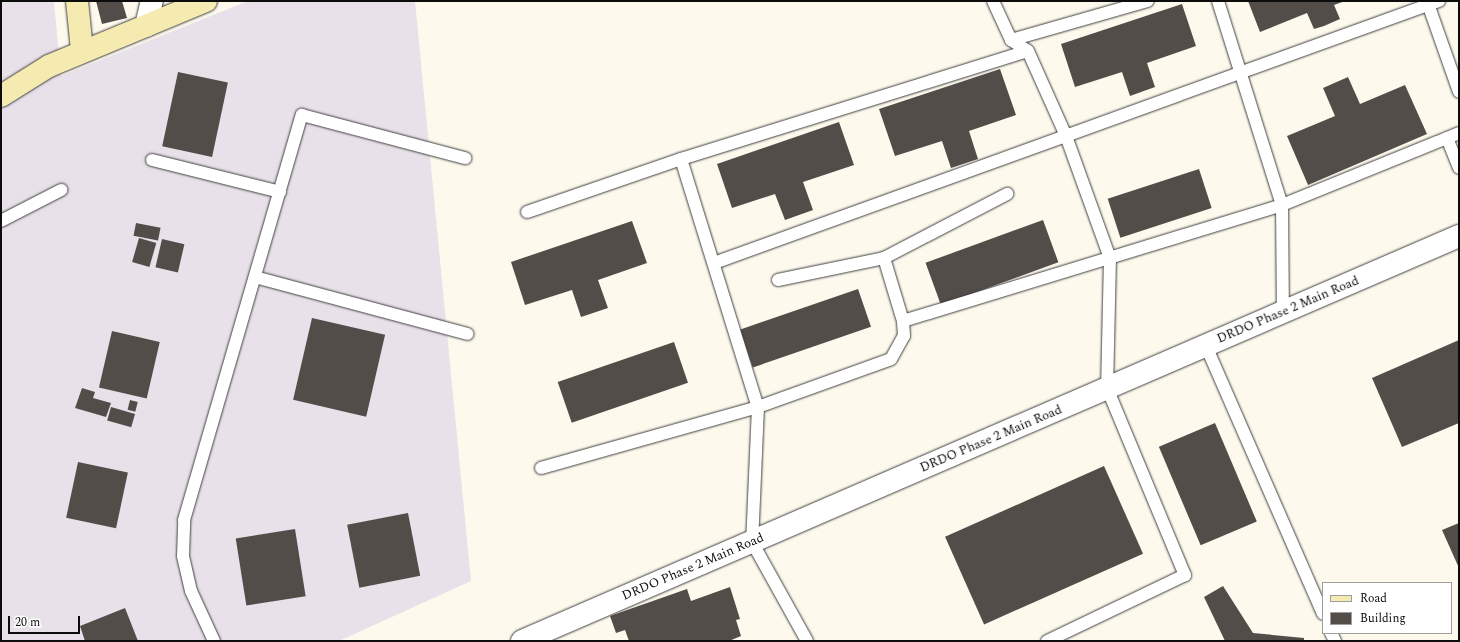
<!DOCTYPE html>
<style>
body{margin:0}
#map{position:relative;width:1460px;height:642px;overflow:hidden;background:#fdf9ed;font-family:Spectral,serif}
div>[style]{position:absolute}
.industrial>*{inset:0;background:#e9e1ea}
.building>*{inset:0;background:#534d4a;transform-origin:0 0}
.roads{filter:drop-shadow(0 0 1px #3f3f3f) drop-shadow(0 0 1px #3f3f3f)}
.lane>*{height:12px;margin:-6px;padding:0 6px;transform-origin:6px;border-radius:6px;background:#fff}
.street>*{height:22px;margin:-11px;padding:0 11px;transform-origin:11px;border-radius:11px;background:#fff}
.secondary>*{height:22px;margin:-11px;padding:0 11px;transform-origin:11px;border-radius:11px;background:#f5eab0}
span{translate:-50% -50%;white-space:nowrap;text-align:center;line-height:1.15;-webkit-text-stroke:4px #fff;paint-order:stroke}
.street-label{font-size:13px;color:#0c0c0c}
.frame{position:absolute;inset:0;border:2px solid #0c0c0c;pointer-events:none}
.legend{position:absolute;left:1322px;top:582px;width:130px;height:52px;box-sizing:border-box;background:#fff;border:1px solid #9e9e9e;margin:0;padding:5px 7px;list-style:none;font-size:12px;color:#0c0c0c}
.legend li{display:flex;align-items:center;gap:8px;height:20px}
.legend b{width:20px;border:1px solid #9e9e9e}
.scale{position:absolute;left:8px;top:616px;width:72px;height:18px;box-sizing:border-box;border:2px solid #0c0c0c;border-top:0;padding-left:5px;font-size:12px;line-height:14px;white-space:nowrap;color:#0c0c0c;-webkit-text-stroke:3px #fff;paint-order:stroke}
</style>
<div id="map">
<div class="industrial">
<div style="clip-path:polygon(1px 1px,54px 1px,61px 76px,248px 1px,415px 1px,471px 581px,339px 641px,1px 641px)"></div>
</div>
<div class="building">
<div style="clip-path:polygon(96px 1px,122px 1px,127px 18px,102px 24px)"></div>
<div style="clip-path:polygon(1248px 1px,1345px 1px,1334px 5px,1340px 19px,1324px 26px,1314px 29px,1307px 13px,1260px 32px)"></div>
<div style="clip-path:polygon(1182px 4px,1196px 46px,1147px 63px,1155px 87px,1130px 96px,1122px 72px,1075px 87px,1061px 44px)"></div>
<div style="clip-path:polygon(1000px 69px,1016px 115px,969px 131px,978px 159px,951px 168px,942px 141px,895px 156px,879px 109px)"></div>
<div style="left:178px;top:72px;width:51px;height:76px;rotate:12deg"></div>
<div style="clip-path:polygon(1348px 77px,1360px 104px,1405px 85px,1427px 134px,1308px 185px,1287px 136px,1335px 116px,1323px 88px)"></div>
<div style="clip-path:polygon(839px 122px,854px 165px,803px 182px,813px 210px,785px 220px,775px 194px,732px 208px,717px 164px)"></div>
<div style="left:1199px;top:169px;width:41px;height:96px;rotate:72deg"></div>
<div style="left:1043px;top:220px;width:45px;height:125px;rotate:70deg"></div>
<div style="clip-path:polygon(632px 221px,647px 263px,598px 280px,608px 308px,581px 317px,572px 290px,525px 305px,511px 262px)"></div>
<div style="left:136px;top:223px;width:25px;height:13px;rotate:11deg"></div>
<div style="left:139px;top:238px;width:18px;height:25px;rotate:16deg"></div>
<div style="left:162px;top:239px;width:23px;height:29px;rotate:13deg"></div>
<div style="left:858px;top:289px;width:40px;height:125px;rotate:71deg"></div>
<div style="left:312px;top:318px;width:75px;height:84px;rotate:13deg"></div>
<div style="left:112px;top:331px;width:49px;height:58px;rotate:13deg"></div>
<div style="clip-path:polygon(1459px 340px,1459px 423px,1402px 447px,1372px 378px)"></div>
<div style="left:674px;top:342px;width:43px;height:123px;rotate:71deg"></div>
<div style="clip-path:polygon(82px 388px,95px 392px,93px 398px,111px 403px,106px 417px,75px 408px)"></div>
<div style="left:130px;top:400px;width:8px;height:10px;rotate:14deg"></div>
<div style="left:111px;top:407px;width:25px;height:14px;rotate:16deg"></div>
<div style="left:1215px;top:423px;width:107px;height:61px;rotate:67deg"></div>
<div style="left:78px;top:462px;width:51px;height:57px;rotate:12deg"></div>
<div style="left:1104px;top:466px;width:96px;height:174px;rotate:66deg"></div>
<div style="left:408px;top:513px;width:64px;height:62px;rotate:79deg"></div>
<div style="clip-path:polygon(1459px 523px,1459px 568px,1442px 530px)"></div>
<div style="left:295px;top:529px;width:68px;height:60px;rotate:81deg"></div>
<div style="clip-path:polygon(1223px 586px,1253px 633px,1304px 638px,1304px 641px,1225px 641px,1204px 597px)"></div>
<div style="clip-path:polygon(730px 587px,740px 619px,736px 620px,741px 636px,729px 641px,629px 641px,625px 630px,616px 633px,610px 616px,687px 589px,691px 601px)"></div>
<div style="clip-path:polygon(125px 608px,138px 641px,85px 641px,80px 626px)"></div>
</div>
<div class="roads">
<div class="lane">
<div style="left:993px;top:1px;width:43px;rotate:65.2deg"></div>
<div style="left:1011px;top:40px;width:20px;rotate:33deg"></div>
<div style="left:1028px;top:51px;width:93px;rotate:65.9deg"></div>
<div style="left:1066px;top:136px;width:130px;rotate:70.2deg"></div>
<div style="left:1110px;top:258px;width:130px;rotate:91.3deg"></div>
<div style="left:1107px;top:388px;width:203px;rotate:67.4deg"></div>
<div style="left:1185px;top:575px;width:153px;rotate:154.4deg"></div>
<div style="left:1218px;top:1px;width:214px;rotate:72.6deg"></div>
<div style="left:1282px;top:205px;width:107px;rotate:89.5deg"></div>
<div style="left:1427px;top:1px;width:96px;rotate:70.6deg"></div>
<div style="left:1011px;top:40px;width:142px;rotate:-15.9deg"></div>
<div style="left:1447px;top:138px;width:32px;rotate:68deg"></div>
<div style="left:681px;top:159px;width:260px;rotate:72.8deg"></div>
<div style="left:758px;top:407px;width:135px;rotate:92.5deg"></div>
<div style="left:752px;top:542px;width:113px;rotate:60.9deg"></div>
<div style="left:152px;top:160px;width:132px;rotate:14deg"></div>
<div style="left:527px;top:212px;width:163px;rotate:-19deg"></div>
<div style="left:681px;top:159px;width:363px;rotate:-17.3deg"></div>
<div style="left:1px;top:221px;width:68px;rotate:-27.3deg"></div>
<div style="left:714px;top:263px;width:771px;rotate:-19.87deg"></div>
<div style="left:255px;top:277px;width:220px;rotate:15deg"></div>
<div style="left:778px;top:280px;width:108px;rotate:-11.7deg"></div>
<div style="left:884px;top:258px;width:139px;rotate:-27.5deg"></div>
<div style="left:903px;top:321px;width:396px;rotate:-17deg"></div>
<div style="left:1282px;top:205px;width:191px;rotate:-22.1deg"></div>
<div style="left:1206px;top:346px;width:292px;rotate:66.4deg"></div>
<div style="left:541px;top:468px;width:225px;rotate:-15.7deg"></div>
<div style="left:758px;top:407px;width:141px;rotate:-19.8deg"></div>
<div style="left:891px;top:359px;width:26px;rotate:-61deg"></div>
<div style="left:904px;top:336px;width:15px;rotate:-94deg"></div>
<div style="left:903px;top:321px;width:66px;rotate:-106.8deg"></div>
<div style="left:1331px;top:633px;width:9px;rotate:63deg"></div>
<div style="left:214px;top:641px;width:55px;rotate:-114.7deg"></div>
<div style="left:191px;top:591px;width:36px;rotate:-103deg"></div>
<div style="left:183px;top:556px;width:36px;rotate:-88deg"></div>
<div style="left:184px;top:520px;width:422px;rotate:-73.8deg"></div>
<div style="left:302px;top:115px;width:169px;rotate:14.8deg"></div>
</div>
<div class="street">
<div style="left:146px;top:26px;width:26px;rotate:-77deg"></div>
<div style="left:522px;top:641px;width:1021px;rotate:-23.38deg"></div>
</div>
<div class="secondary">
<div style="left:77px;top:1px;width:49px;rotate:84.2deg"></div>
<div style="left:1px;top:96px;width:57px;rotate:-32deg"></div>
<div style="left:49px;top:66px;width:170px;rotate:-22.5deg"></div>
</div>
</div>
<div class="street-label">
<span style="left:1288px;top:310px;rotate:-23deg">DRDO Phase 2 Main Road</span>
<span style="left:991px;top:439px;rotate:-23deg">DRDO Phase 2 Main Road</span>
<span style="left:693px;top:567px;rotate:-23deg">DRDO Phase 2 Main Road</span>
</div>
<div class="frame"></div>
<ul class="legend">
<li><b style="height:5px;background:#f5eab0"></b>Road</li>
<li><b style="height:11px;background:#534d4a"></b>Building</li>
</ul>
<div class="scale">20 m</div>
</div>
